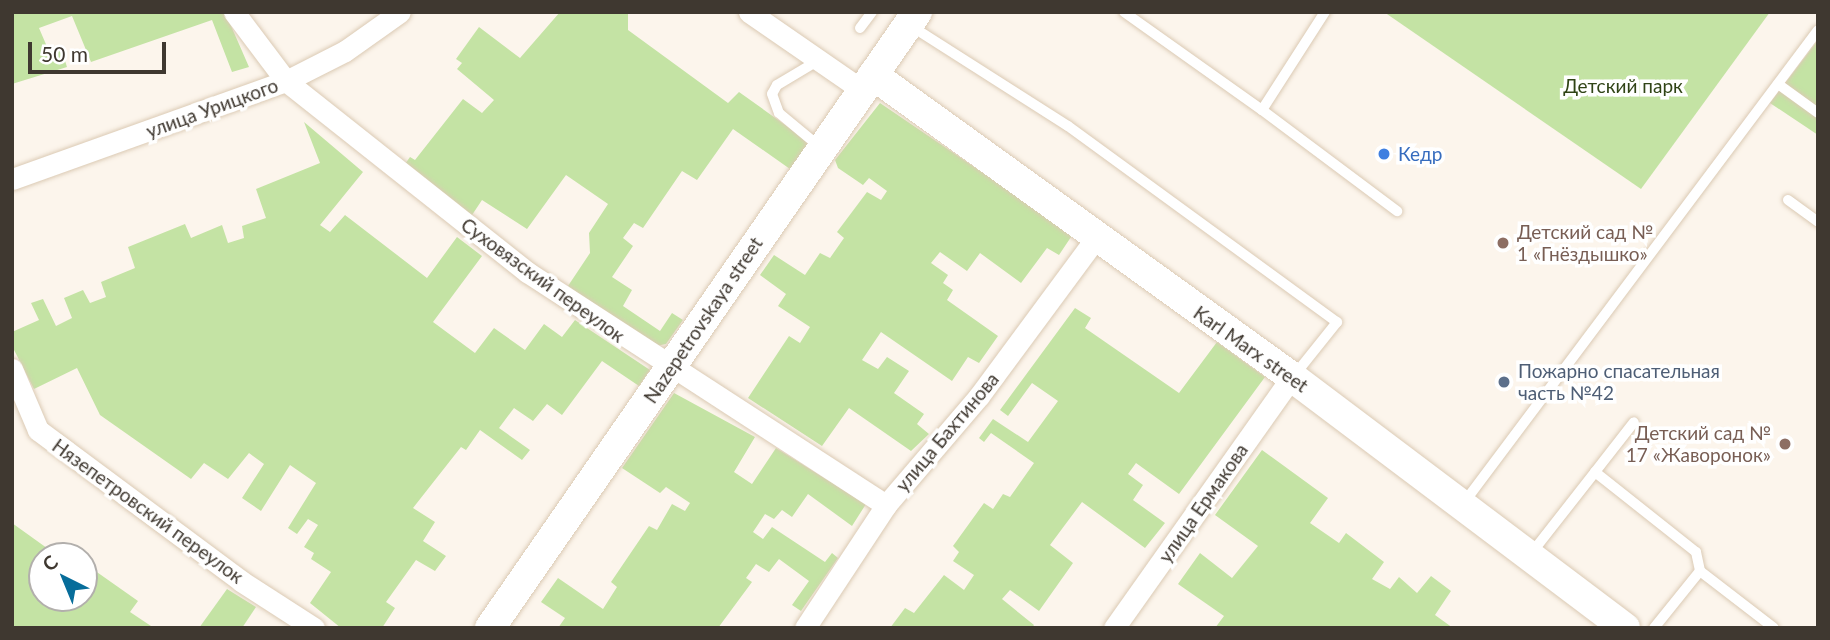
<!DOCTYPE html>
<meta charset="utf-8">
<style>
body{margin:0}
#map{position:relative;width:1830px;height:640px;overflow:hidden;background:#fcf5ec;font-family:Lato,sans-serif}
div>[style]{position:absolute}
.green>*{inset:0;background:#c4e3a4}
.roads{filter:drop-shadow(0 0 2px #dbcab4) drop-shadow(0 0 2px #dbcab4)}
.lane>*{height:10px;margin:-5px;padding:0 5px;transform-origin:5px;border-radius:5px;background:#fff}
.street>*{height:21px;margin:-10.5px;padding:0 10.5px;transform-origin:10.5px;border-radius:10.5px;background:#fff}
.secondary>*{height:30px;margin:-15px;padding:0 15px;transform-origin:15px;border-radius:15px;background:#fff}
.dots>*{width:19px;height:19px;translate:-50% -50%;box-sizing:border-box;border:4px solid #fff;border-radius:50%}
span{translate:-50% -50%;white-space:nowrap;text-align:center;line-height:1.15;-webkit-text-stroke:7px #fff;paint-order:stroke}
.park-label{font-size:19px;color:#304416}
.street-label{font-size:19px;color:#3f3830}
.shop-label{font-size:19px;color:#366cbe}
.left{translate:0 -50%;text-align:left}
.education-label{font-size:19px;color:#785e54}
.right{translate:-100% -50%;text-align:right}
.service-label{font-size:19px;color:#4e5e75}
.frame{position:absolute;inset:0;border:14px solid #3f3830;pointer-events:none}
.north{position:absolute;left:28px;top:542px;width:70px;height:70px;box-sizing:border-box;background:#fff;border:2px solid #b2afac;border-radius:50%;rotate:317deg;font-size:19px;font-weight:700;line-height:28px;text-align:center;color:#3f3830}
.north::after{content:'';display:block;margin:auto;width:24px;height:32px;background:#076d9a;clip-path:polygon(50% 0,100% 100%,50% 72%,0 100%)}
.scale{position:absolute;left:28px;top:42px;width:138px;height:32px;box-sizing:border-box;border:4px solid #3f3830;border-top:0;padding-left:9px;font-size:21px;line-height:24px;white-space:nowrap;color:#3f3830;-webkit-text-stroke:5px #fff;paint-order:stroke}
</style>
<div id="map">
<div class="green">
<div style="clip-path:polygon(12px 12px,225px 12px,249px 67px,232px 72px,212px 20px,91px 62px,72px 16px,39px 28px,48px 49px,60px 45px,67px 67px,12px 84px)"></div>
<div style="clip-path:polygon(560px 12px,628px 12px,628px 30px,728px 103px,739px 92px,809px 142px,790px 169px,733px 129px,697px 180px,682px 171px,643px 228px,634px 223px,623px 238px,633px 246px,612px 277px,632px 290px,623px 306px,660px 331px,672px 313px,683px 320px,666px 344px,651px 347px,568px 286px,590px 253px,589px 233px,608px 204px,566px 175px,527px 229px,482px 200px,470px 218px,405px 164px,410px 157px,415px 160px,463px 99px,482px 113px,494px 100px,457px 69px,462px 63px,456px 59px,479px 27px,520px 58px)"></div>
<div style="clip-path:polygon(1384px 12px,1770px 12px,1641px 189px)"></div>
<div style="clip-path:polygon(1818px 40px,1818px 135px,1770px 103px)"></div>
<div style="clip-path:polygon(880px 103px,1073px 234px,1059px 255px,1047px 248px,1021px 283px,980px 253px,967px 271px,940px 252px,931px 263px,948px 275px,943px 283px,953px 290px,947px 300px,998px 336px,979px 363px,968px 357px,952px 381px,881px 332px,862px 360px,878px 369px,887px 357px,909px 371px,894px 393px,924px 414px,917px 424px,929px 434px,911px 451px,849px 408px,822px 446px,748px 398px,789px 336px,800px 343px,810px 327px,778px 306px,786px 294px,760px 275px,774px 255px,805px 275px,820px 253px,830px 258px,844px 238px,837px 232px,867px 192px,881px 200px,887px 191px,869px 178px,863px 185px,838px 168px,835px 160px)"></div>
<div style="clip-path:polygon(304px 122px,363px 172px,320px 225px,330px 232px,345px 215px,427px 278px,457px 237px,482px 256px,433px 322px,475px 353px,494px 328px,525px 350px,544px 324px,562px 337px,575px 320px,650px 370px,639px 386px,602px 361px,562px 415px,547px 404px,533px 421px,514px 408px,499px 428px,530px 450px,522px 460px,480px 430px,466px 450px,461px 447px,413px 508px,435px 522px,423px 541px,446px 556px,435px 571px,416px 560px,386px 602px,395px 608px,382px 628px,341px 628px,310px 603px,331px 572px,311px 559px,314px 553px,304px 547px,318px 525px,308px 519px,297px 534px,288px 528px,316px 483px,290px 465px,261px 511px,242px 498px,264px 464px,249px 453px,228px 479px,204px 463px,191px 479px,100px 415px,77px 368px,34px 389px,12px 346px,12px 332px,39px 320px,31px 303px,43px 299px,56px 326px,72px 318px,64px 298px,83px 290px,90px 303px,106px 297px,101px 282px,135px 268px,128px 247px,185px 224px,191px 238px,222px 225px,228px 243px,244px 238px,242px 226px,266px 218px,256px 189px,320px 163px)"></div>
<div style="clip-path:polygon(1075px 308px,1091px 318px,1085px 328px,1179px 393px,1217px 342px,1265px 377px,1179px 494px,1136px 463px,1128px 474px,1143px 485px,1133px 500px,1165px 523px,1145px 548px,1082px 502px,1050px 545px,1073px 563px,1039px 611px,1010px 590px,1002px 599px,1034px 625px,1032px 628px,890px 628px,905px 608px,914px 613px,944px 575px,964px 590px,974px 575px,953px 561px,959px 552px,953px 546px,984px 503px,993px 509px,1003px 494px,1010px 497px,1034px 463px,991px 433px,984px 442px,979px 438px,993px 419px,1028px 442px,1058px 401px,1032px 383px,1008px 416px,1000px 410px)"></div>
<div style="clip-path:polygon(674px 393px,755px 437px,734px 472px,752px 484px,776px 448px,866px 504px,852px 526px,808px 494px,792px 517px,782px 510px,774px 519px,765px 514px,753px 532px,763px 539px,772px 527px,825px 562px,832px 553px,838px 558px,801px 611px,792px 605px,809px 581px,779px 559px,769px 572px,756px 564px,746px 578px,752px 582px,718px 628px,558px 628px,565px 618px,541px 602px,558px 578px,603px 609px,617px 587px,611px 582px,649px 526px,657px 530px,672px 504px,685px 511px,690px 503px,666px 487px,660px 493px,622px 468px)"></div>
<div style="clip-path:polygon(1262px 450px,1328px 498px,1310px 523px,1339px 543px,1346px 533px,1384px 562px,1372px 579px,1390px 589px,1399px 577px,1417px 593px,1431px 576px,1451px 591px,1435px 615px,1453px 628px,1215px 628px,1224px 616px,1178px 584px,1200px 553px,1232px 578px,1258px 546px,1215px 515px)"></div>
<div style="clip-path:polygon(12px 523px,58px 556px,42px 556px,42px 598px,84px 598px,84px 563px,138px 601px,130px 612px,154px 628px,12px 628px)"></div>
<div style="clip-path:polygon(227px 589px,256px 607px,242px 628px,199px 628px)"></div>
</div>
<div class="roads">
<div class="lane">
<div style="left:1124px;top:12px;width:169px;rotate:35.4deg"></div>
<div style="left:1262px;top:110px;width:117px;rotate:-57.3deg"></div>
<div style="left:911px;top:26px;width:186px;rotate:32.5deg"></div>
<div style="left:1068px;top:126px;width:333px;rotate:36.1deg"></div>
<div style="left:1337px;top:322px;width:70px;rotate:128.7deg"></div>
<div style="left:860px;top:28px;width:20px;rotate:-53deg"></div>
<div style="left:819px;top:60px;width:49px;rotate:149.2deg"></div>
<div style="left:777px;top:85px;width:10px;rotate:119deg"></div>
<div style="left:772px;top:94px;width:20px;rotate:70deg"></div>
<div style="left:779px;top:113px;width:53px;rotate:39.7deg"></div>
<div style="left:1778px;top:84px;width:49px;rotate:35.9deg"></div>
<div style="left:1262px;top:110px;width:169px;rotate:36.8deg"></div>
<div style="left:1788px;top:200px;width:37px;rotate:36deg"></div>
<div style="left:1595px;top:472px;width:63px;rotate:-52deg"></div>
<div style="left:1463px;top:504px;width:592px;rotate:-53.17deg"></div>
<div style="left:1530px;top:555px;width:105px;rotate:-51.9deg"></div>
<div style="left:1595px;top:472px;width:129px;rotate:38.4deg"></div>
<div style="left:1696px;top:552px;width:19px;rotate:78deg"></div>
<div style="left:1654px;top:628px;width:73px;rotate:-51.1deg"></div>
<div style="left:1700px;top:571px;width:93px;rotate:37.6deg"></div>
</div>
<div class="street">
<div style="left:234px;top:12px;width:86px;rotate:53deg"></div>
<div style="left:286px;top:81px;width:308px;rotate:38.4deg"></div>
<div style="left:527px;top:272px;width:428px;rotate:33deg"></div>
<div style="left:749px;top:12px;width:137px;rotate:34.6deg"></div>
<div style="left:12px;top:179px;width:291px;rotate:-19.7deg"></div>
<div style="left:286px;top:81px;width:66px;rotate:-27deg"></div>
<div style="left:345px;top:51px;width:67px;rotate:-35.3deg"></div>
<div style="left:12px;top:369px;width:66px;rotate:66.9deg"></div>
<div style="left:38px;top:430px;width:253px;rotate:36.6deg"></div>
<div style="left:241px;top:581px;width:87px;rotate:32.8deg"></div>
<div style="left:805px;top:628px;width:147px;rotate:-56.6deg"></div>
<div style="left:886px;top:505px;width:143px;rotate:-49.5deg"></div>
<div style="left:979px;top:396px;width:195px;rotate:-53.5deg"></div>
<div style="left:1114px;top:628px;width:308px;rotate:-54.7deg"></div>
</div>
<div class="secondary">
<div style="left:873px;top:75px;width:516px;rotate:35.78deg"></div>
<div style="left:1292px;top:377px;width:417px;rotate:37deg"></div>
<div style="left:490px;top:628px;width:750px;rotate:-55.27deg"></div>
</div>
</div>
<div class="dots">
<div style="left:1384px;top:154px;background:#3f7fe0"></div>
<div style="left:1503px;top:243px;background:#8d6e63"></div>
<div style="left:1504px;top:382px;background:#5c6f8a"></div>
<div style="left:1785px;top:444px;background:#8d6e63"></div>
</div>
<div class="park-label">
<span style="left:1623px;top:86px">Детский парк</span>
</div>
<div class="street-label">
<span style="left:212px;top:108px;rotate:-20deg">улица Урицкого</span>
<span style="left:543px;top:280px;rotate:36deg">Суховязский переулок</span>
<span style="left:703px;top:320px;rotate:-56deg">Nazepetrovskaya street</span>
<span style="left:1251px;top:349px;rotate:35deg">Karl Marx street</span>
<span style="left:947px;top:432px;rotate:-50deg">улица Бахтинова</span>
<span style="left:1203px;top:503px;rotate:-55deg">улица Ермакова</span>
<span style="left:148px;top:511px;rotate:36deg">Нязепетровский переулок</span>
</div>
<div class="shop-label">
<span class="left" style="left:1398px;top:154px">Кедр</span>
</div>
<div class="education-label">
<span class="left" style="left:1517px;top:243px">Детский сад №<br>1 «Гнёздышко»</span>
<span class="right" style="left:1771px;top:444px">Детский сад №<br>17 «Жаворонок»</span>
</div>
<div class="service-label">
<span class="left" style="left:1518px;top:382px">Пожарно спасательная<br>часть №42</span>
</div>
<div class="frame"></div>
<div class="north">С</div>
<div class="scale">50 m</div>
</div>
